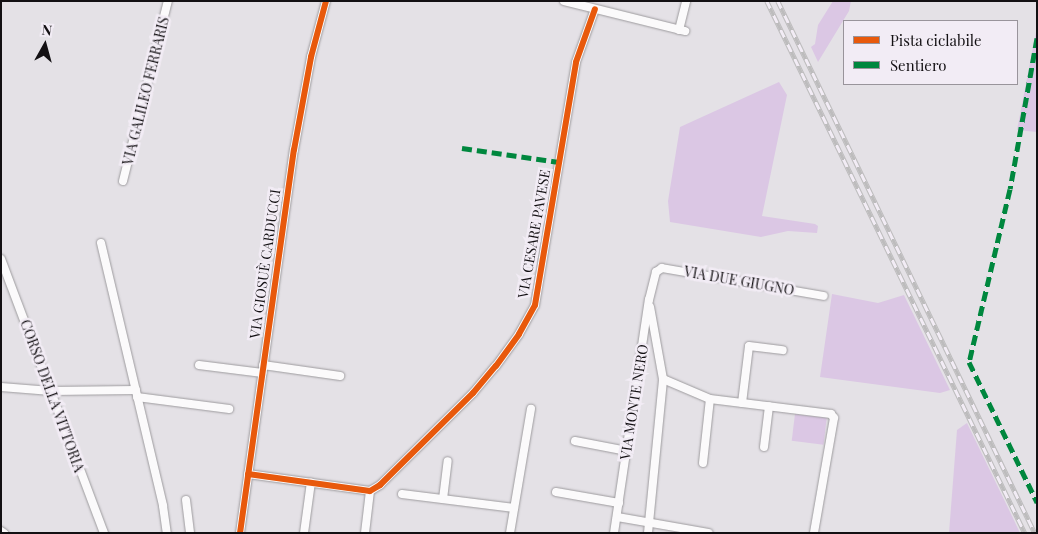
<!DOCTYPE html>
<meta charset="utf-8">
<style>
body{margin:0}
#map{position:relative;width:1038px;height:534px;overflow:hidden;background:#e4e1e6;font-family:"Playfair Display",serif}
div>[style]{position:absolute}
.green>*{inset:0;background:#dbc7e4;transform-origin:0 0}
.roads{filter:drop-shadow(0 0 1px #9d9b9e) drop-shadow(0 0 1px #9d9b9e)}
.minor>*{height:8px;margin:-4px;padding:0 4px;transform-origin:4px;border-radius:4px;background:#fbfafb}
.rail>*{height:4.5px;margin-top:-2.25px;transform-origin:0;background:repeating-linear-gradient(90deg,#f2ecf5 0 8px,#bdbcbd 0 16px);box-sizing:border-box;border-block:1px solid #bdbcbd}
.quiet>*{height:5px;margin-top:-2.5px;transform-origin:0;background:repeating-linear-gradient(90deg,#00873e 0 10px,transparent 0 15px)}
.cycleway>*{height:6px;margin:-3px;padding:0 3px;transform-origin:3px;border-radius:3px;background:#e8590c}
span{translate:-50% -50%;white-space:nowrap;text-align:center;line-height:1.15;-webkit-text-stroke:5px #f2ecf5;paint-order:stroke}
.street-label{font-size:14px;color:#131013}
.frame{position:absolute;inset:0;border:2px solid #131013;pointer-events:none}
.legend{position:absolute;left:843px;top:20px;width:175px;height:65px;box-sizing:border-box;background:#f2ecf5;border:1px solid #99949b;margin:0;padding:6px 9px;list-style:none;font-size:15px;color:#131013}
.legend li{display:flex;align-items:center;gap:10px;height:25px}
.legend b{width:25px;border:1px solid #99949b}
.north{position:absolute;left:20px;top:20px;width:50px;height:50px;-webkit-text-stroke:4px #f2ecf5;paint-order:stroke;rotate:7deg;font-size:14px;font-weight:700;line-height:20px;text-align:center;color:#131013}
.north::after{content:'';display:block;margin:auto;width:18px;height:22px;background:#131013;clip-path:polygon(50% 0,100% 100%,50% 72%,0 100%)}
</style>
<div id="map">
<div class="green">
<div style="clip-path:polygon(833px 1px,851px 1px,849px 11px,818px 62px,811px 47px,815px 44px,818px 25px)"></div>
<div style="clip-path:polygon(1037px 27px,1037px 132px,1017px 130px)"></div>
<div style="clip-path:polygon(779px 82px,787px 95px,762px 216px,815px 224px,818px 226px,817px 233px,788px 231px,761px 237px,670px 222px,668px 201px,680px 127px)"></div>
<div style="clip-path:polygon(832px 294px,878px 303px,904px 295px,950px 390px,940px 393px,820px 377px)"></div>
<div style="left:795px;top:414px;width:32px;height:27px;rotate:7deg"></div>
<div style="clip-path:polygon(967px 423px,1012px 516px,1020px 533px,949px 533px,957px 430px)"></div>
</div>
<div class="roads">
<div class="minor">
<div style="left:564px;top:1px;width:125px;rotate:13.9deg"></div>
<div style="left:679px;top:30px;width:30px;rotate:-76deg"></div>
<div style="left:123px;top:181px;width:186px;rotate:-76deg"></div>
<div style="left:101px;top:243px;width:270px;rotate:76.7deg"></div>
<div style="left:163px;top:506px;width:27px;rotate:82deg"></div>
<div style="left:1px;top:259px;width:293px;rotate:69.4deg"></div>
<div style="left:199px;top:365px;width:64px;rotate:7.2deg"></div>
<div style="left:263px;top:365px;width:78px;rotate:8.1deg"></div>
<div style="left:663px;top:379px;width:51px;rotate:23.1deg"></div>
<div style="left:710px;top:399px;width:122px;rotate:7.1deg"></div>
<div style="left:831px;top:414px;width:5px;rotate:53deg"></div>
<div style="left:834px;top:418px;width:117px;rotate:99.9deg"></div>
<div style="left:1px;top:387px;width:50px;rotate:4.6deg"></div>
<div style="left:51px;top:391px;width:85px;rotate:-0.7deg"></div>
<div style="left:137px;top:397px;width:93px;rotate:7.4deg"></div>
<div style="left:742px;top:403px;width:57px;rotate:-83deg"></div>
<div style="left:749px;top:346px;width:34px;rotate:7deg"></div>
<div style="left:575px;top:441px;width:53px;rotate:10.9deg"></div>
<div style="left:764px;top:447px;width:41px;rotate:-83deg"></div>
<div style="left:703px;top:463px;width:64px;rotate:-83.8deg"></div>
<div style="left:248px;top:474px;width:123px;rotate:7.9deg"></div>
<div style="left:370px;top:491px;width:12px;rotate:-31deg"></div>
<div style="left:380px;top:485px;width:131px;rotate:-44.7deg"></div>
<div style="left:473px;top:393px;width:35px;rotate:-50deg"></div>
<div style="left:496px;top:366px;width:39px;rotate:-54deg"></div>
<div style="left:519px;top:334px;width:33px;rotate:-61deg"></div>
<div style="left:535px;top:305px;width:246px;rotate:-80.4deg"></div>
<div style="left:576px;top:62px;width:56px;rotate:-70.3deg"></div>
<div style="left:556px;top:492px;width:64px;rotate:9.9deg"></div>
<div style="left:402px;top:494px;width:113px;rotate:7.1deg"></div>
<div style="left:443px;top:499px;width:38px;rotate:-83deg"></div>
<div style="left:186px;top:500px;width:33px;rotate:83deg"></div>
<div style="left:617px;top:517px;width:93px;rotate:9.9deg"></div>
<div style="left:1px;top:531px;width:4px;rotate:34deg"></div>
<div style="left:240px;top:533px;width:387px;rotate:-82deg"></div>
<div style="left:294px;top:150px;width:95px;rotate:-79.6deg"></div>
<div style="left:311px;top:57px;width:58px;rotate:-75deg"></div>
<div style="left:304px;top:533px;width:51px;rotate:-82.2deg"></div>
<div style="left:365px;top:533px;width:42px;rotate:-83.2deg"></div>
<div style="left:510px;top:533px;width:126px;rotate:-80.4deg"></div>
<div style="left:614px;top:533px;width:236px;rotate:-81.5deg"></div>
<div style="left:649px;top:300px;width:29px;rotate:-76deg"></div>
<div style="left:656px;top:272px;width:7px;rotate:-34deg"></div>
<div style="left:662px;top:268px;width:164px;rotate:9.8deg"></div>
<div style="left:648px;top:533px;width:155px;rotate:-84.4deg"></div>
<div style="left:663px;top:379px;width:73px;rotate:-100.2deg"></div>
</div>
</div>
<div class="rail">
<div style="left:767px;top:1px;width:591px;rotate:64.13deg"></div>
<div style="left:778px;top:1px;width:591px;rotate:64.22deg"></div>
</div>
<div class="quiet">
<div style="left:1037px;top:38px;width:153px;rotate:100.1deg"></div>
<div style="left:1010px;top:189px;width:178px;rotate:103.3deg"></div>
<div style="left:969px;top:362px;width:156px;rotate:64.1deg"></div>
<div style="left:462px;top:148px;width:98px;rotate:8.2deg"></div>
</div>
<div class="cycleway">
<div style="left:248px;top:474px;width:123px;rotate:7.9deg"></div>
<div style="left:370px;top:491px;width:12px;rotate:-31deg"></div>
<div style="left:380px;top:485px;width:131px;rotate:-44.7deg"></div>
<div style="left:473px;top:393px;width:35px;rotate:-50deg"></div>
<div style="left:496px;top:366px;width:39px;rotate:-54deg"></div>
<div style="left:519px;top:334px;width:33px;rotate:-61deg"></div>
<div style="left:535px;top:305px;width:246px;rotate:-80.4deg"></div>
<div style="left:576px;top:62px;width:56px;rotate:-70.3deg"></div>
<div style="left:240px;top:533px;width:387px;rotate:-82deg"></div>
<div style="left:294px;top:150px;width:95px;rotate:-79.6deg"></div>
<div style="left:311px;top:57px;width:58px;rotate:-75deg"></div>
</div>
<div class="street-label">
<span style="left:146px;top:91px;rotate:-76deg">VIA GALILEO FERRARIS</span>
<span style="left:534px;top:234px;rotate:-80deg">VIA CESARE PAVESE</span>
<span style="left:265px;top:264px;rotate:-82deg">VIA GIOSUÈ CARDUCCI</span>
<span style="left:739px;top:281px;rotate:10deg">VIA DUE GIUGNO</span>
<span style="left:52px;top:396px;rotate:70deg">CORSO DELLA VITTORIA</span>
<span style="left:634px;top:402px;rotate:-81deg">VIA MONTE NERO</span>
</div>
<div class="frame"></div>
<ul class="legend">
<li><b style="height:6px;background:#e8590c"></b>Pista ciclabile</li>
<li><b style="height:6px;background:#00873e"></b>Sentiero</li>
</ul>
<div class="north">N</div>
</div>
